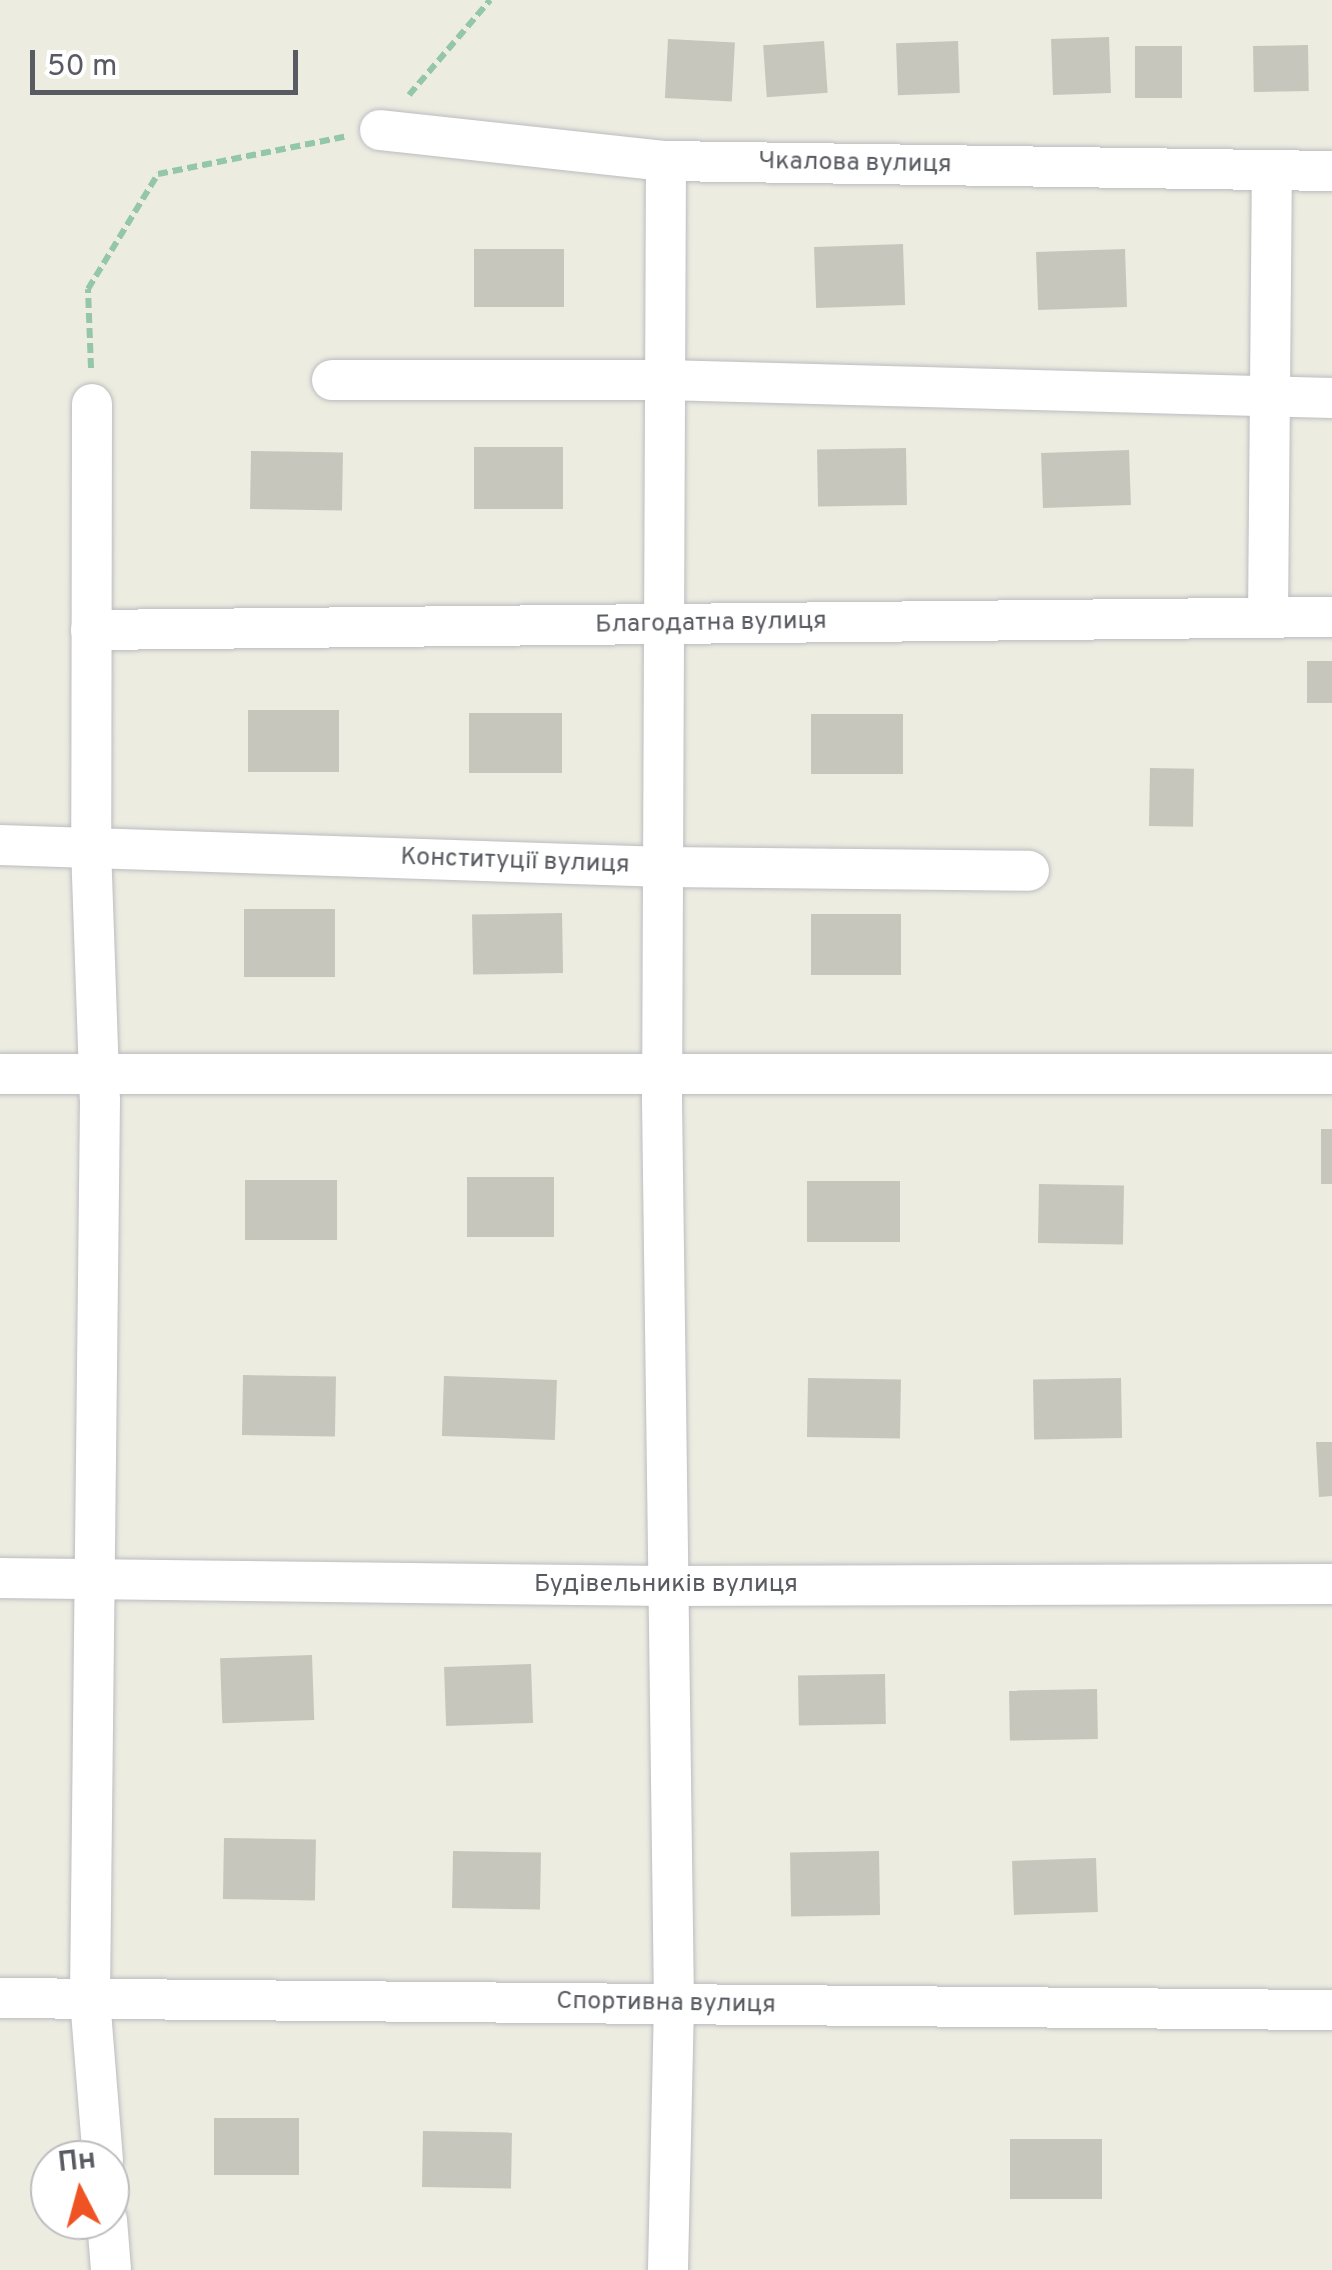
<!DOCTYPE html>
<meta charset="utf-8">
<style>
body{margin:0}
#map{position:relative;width:1332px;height:2270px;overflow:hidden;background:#edece0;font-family:Overpass,sans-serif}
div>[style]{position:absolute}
.building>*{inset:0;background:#c7c6bd;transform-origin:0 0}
.path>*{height:6px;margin-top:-3px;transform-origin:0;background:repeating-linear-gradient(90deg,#93c6aa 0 10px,transparent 0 15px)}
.roads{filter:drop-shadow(0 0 2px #bbbcc2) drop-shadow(0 0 2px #bbbcc2)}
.minor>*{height:40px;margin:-20px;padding:0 20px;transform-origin:20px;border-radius:20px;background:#fff}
span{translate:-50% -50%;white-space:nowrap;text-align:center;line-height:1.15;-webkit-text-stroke:8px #fff;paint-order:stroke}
.street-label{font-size:25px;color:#595b62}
.north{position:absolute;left:30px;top:2140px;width:100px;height:100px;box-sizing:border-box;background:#fff;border:2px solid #bdbdc0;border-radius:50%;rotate:354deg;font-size:28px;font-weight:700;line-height:40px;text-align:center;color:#595b62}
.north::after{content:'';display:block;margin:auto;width:35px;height:45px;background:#ef5323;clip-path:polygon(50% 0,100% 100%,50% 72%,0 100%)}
.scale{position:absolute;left:30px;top:50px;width:268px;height:45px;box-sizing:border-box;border:5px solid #595b62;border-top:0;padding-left:12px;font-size:30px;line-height:35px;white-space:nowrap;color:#595b62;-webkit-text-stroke:8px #fff;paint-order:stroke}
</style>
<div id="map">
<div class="building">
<div style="left:1109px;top:37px;width:56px;height:58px;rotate:88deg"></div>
<div style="left:668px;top:39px;width:67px;height:59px;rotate:3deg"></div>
<div style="left:824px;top:41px;width:52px;height:61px;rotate:86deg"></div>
<div style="left:958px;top:41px;width:52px;height:62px;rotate:88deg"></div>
<div style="left:1308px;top:45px;width:46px;height:55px;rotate:89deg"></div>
<div style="left:1135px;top:46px;width:47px;height:52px"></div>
<div style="left:903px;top:244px;width:61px;height:89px;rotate:88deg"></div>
<div style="left:564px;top:249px;width:58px;height:90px;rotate:90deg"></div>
<div style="left:1125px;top:249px;width:58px;height:89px;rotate:88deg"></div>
<div style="left:474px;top:447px;width:89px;height:62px"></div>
<div style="left:906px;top:448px;width:57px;height:89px;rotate:89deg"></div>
<div style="left:1129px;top:450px;width:55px;height:88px;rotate:88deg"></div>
<div style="left:251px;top:451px;width:92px;height:58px;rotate:1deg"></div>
<div style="left:1332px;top:661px;width:42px;height:25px;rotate:90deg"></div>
<div style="left:248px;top:710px;width:91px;height:62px"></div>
<div style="left:469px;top:713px;width:93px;height:60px"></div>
<div style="left:811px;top:714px;width:92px;height:60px"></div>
<div style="left:1150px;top:768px;width:44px;height:58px;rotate:1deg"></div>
<div style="left:244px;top:909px;width:91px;height:68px"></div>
<div style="left:562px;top:913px;width:60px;height:90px;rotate:89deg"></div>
<div style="left:901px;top:914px;width:61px;height:90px;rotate:90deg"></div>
<div style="left:1321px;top:1129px;width:11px;height:55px"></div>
<div style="left:554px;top:1177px;width:60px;height:87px;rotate:90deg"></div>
<div style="left:245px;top:1180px;width:92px;height:60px"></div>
<div style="left:900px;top:1181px;width:61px;height:93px;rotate:90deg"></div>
<div style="left:1039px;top:1184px;width:85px;height:59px;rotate:1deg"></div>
<div style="left:243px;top:1375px;width:93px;height:60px;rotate:1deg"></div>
<div style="left:444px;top:1376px;width:113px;height:60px;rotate:2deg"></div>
<div style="left:808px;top:1378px;width:93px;height:59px;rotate:1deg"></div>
<div style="left:1121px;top:1378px;width:60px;height:88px;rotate:89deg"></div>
<div style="clip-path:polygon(1316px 1442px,1332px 1442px,1332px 1496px,1319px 1497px)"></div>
<div style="left:312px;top:1655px;width:65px;height:92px;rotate:88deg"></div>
<div style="left:531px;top:1664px;width:59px;height:87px;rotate:88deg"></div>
<div style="left:885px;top:1674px;width:50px;height:87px;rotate:89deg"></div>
<div style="left:1097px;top:1689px;width:50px;height:88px;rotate:89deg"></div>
<div style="left:224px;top:1838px;width:92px;height:61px;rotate:1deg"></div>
<div style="left:453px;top:1851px;width:88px;height:57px;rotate:1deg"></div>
<div style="left:879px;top:1851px;width:64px;height:89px;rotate:89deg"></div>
<div style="left:1096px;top:1858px;width:54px;height:84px;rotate:88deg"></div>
<div style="left:214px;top:2118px;width:85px;height:57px"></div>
<div style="left:423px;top:2131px;width:89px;height:56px;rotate:1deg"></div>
<div style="left:1010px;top:2139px;width:92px;height:60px"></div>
</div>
<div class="path">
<div style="left:409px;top:95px;width:125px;rotate:-49.5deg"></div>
<div style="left:91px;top:368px;width:79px;rotate:-92.2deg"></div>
<div style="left:88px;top:289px;width:135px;rotate:-58.7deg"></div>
<div style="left:158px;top:174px;width:190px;rotate:-11.3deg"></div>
</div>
<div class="roads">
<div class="minor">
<div style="left:380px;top:130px;width:288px;rotate:6.2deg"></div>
<div style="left:666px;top:161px;width:666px;rotate:0.86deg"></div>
<div style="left:666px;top:161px;width:939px;rotate:90.24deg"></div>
<div style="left:662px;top:1100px;width:904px;rotate:89.24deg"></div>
<div style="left:674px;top:2004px;width:266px;rotate:91.3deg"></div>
<div style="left:332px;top:380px;width:332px"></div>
<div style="left:664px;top:380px;width:668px;rotate:1.54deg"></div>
<div style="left:92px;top:404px;width:443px;rotate:90.1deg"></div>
<div style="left:91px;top:847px;width:253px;rotate:88deg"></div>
<div style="left:100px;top:1100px;width:899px;rotate:90.64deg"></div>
<div style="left:90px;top:1999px;width:162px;rotate:85.4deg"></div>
<div style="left:1268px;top:618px;width:448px;rotate:-89.5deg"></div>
<div style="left:91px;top:630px;width:1241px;rotate:-0.6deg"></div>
<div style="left:0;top:845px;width:665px;rotate:1.89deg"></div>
<div style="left:665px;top:867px;width:364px;rotate:0.6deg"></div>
<div style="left:0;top:1074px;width:1332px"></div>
<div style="left:0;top:1578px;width:666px;rotate:0.69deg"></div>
<div style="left:666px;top:1586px;width:666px;rotate:-0.17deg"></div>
<div style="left:0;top:1998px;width:1332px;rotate:0.52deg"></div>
<div style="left:107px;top:2220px;width:50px;rotate:85.4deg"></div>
</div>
</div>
<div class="street-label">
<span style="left:855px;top:164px;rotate:1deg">Чкалова вулиця</span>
<span style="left:711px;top:624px;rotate:-1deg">Благодатна вулиця</span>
<span style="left:515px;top:862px;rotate:2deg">Конституції вулиця</span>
<span style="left:666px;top:1585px">Будівельників вулиця</span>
<span style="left:666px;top:2004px;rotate:1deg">Спортивна вулиця</span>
</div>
<div class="north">Пн</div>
<div class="scale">50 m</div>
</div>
